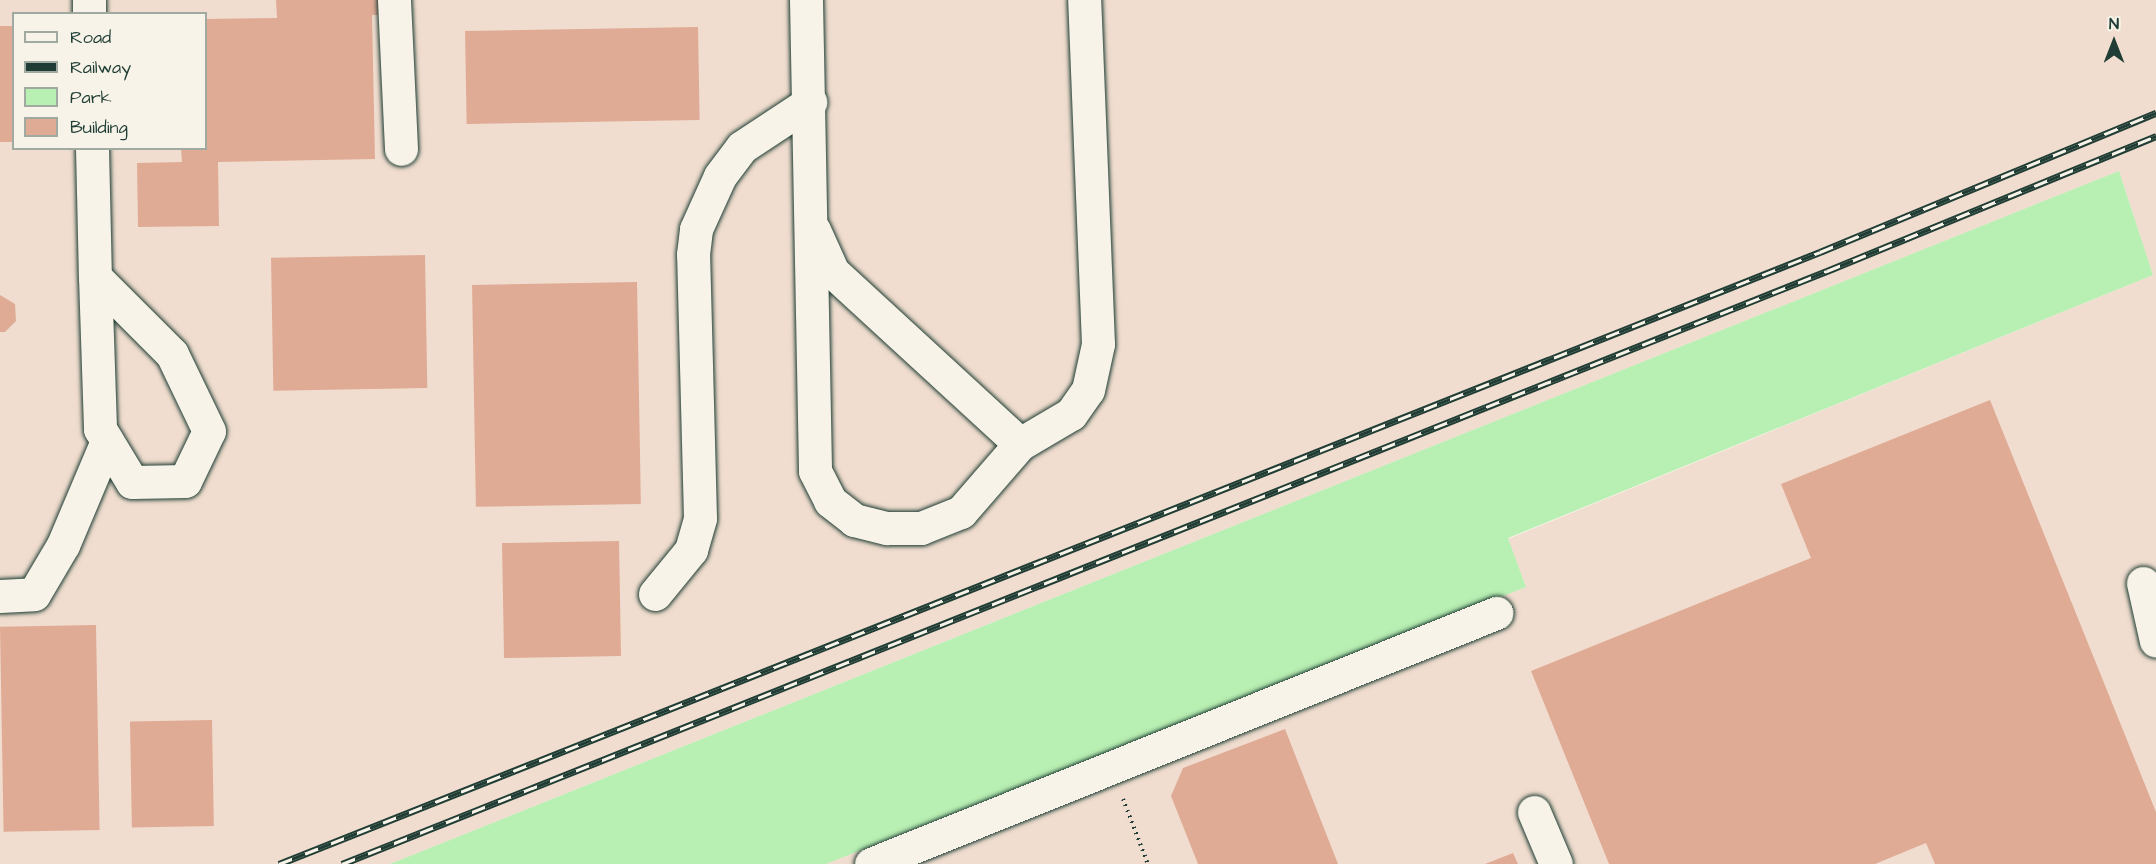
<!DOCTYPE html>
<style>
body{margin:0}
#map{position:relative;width:2156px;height:864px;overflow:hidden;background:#f7f3e8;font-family:"Architects Daughter",sans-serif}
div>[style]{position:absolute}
.built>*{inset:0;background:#f0ddcf}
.green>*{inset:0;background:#b8efb2}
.building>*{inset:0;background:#e0ab95;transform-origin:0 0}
.path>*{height:4px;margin-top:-2px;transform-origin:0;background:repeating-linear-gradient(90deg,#1f3d34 0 1.5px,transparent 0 6px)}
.roads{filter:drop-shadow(0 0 2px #1f3d34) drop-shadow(0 0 2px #1f3d34)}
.minor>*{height:33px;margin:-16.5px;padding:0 16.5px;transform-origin:16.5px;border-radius:16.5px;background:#f7f3e8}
.rail>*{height:7px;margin-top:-3.5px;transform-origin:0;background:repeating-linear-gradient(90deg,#f7f3e8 0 14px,#1f3d34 0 28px);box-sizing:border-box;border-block:2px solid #1f3d34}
span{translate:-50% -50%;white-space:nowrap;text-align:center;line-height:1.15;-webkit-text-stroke:5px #f7f3e8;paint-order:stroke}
.legend{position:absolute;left:12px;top:12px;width:195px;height:138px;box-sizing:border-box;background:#f7f3e8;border:2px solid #a1aaa0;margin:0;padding:8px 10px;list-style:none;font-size:18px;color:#1f3d34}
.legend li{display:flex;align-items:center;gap:12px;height:30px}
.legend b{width:30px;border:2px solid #a1aaa0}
.north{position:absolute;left:2084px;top:12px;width:60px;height:60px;-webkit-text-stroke:4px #f7f3e8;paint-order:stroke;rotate:0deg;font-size:16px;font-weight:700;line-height:24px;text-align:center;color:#1f3d34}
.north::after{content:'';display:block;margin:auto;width:21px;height:27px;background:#1f3d34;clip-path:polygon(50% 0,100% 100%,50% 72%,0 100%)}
</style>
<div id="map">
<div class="built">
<div style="clip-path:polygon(evenodd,0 0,2156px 0,2156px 864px,826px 864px,1526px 587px,1508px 539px,2153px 275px,2119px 171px,390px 864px,0 864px,0 0,14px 14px,206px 14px,206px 148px,14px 148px,14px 14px)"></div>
</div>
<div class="green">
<div style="clip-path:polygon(2119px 171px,2153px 275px,1508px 538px,1526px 587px,826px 864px,390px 864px)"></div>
</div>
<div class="building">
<div style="clip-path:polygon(276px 0,386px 0,387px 15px,372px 15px,375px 159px,218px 162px,219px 226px,138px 227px,137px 163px,182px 162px,181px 148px,206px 148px,206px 19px,277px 18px)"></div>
<div style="left:0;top:26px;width:14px;height:116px"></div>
<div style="left:698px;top:27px;width:93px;height:233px;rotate:89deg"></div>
<div style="left:425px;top:255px;width:133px;height:154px;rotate:89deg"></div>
<div style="left:637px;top:282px;width:222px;height:165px;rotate:89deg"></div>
<div style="clip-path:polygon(0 295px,15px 304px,16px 321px,5px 332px,0 332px)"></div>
<div style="clip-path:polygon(1990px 400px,2156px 812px,2156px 864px,1935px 864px,1926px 843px,1875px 864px,1609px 864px,1531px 671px,1811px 558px,1781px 484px)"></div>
<div style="left:619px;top:541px;width:115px;height:117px;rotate:89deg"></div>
<div style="left:96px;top:625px;width:205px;height:96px;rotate:89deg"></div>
<div style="left:212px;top:720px;width:106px;height:82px;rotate:89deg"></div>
<div style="clip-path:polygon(1285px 729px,1338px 864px,1198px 864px,1171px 796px,1183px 768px)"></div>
<div style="clip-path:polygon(1513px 853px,1518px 864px,1485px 864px)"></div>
</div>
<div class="path">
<div style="left:1123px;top:799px;width:70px;rotate:69deg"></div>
</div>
<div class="roads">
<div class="minor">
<div style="left:89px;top:0;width:14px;rotate:90deg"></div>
<div style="left:394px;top:0;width:149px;rotate:87.3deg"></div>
<div style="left:806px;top:0;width:471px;rotate:88.9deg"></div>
<div style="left:815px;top:471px;width:34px;rotate:63deg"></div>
<div style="left:830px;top:501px;width:31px;rotate:38deg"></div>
<div style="left:854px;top:520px;width:34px;rotate:14deg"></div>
<div style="left:887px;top:528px;width:34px"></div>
<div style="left:921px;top:528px;width:43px;rotate:-21.8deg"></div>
<div style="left:961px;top:512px;width:90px;rotate:-49.1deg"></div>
<div style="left:1020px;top:444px;width:59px;rotate:-30.5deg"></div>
<div style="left:1071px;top:414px;width:29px;rotate:-55deg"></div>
<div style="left:1088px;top:390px;width:47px;rotate:-77.7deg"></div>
<div style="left:1098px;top:344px;width:344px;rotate:-92.3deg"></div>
<div style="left:92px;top:148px;width:129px;rotate:88.7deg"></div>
<div style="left:95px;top:277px;width:152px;rotate:88.1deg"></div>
<div style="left:100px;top:429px;width:62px;rotate:58.9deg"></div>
<div style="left:132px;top:482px;width:53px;rotate:-1.1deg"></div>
<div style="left:185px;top:481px;width:55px;rotate:-64.4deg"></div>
<div style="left:209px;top:431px;width:85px;rotate:-115.7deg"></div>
<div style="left:172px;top:354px;width:109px;rotate:-135deg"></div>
<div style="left:814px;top:230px;width:46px;rotate:65.7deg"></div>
<div style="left:833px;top:272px;width:254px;rotate:42.6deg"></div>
<div style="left:2143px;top:583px;width:59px;rotate:77.4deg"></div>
<div style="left:655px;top:594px;width:57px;rotate:-50.7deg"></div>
<div style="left:691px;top:550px;width:33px;rotate:-74deg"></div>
<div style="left:700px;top:518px;width:264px;rotate:-91.5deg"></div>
<div style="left:693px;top:254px;width:25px;rotate:-83deg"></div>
<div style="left:696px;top:229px;width:58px;rotate:-65.6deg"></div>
<div style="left:720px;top:176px;width:36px;rotate:-53deg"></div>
<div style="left:742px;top:147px;width:82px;rotate:-33.5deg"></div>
<div style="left:0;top:596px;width:34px;rotate:-3deg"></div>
<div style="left:34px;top:594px;width:57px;rotate:-59.4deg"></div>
<div style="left:63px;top:545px;width:113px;rotate:-67.1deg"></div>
<div style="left:1534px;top:812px;width:56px;rotate:67.1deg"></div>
<div style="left:871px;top:864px;width:674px;rotate:-21.88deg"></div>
</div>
</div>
<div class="rail">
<div style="left:279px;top:864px;width:1658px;rotate:-21.66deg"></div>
<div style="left:1820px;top:252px;width:364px;rotate:-22.5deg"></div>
<div style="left:342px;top:864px;width:1599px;rotate:-21.77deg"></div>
<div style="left:1827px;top:271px;width:356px;rotate:-22.3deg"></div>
</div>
<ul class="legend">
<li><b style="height:8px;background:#f7f3e8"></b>Road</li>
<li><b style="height:8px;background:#1f3d34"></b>Railway</li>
<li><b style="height:16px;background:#b8efb2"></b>Park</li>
<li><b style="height:16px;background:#e0ab95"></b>Building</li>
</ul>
<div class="north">N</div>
</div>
